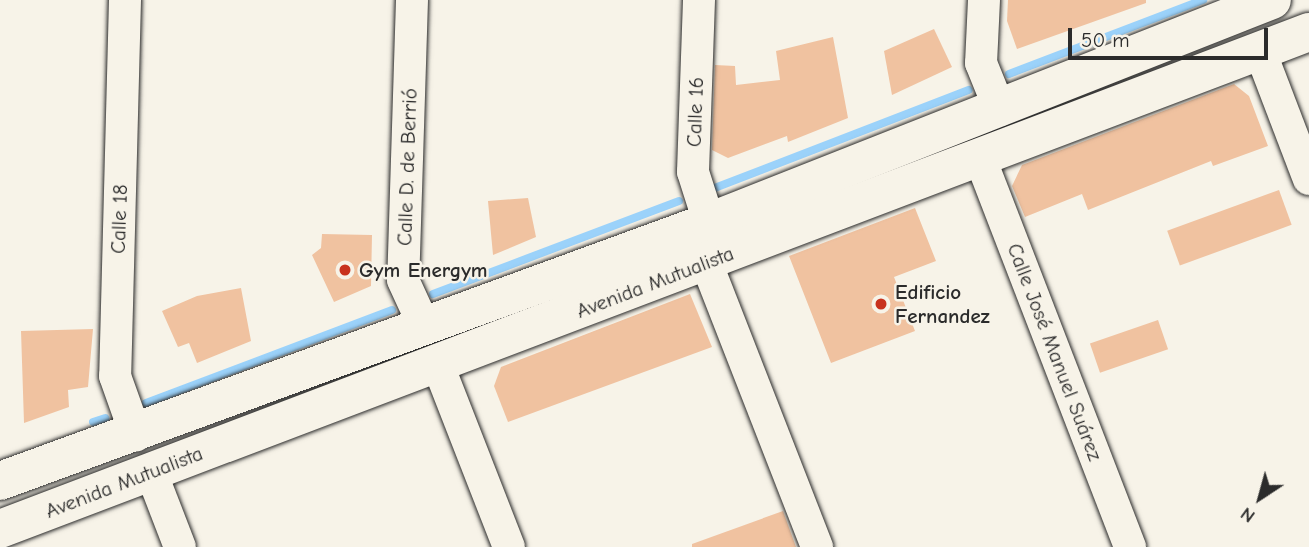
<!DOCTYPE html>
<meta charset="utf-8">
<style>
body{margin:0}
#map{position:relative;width:1309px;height:547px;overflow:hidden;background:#f7f3e8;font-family:"Comic Neue",sans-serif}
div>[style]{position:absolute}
.stream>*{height:8px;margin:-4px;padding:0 4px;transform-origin:4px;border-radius:4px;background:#9bd2fa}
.building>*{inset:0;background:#f0c2a0;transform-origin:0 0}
.roads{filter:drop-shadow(0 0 2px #2b2b2b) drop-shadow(0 0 2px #2b2b2b)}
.minor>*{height:32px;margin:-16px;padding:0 16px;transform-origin:16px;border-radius:16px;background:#f7f3e8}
.secondary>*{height:38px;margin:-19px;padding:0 19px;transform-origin:19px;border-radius:19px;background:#f7f3e8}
.dots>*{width:19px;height:19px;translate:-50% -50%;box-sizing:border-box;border:4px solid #f7f3e8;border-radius:50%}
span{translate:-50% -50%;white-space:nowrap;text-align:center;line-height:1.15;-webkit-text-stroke:5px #f7f3e8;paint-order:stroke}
.street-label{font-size:21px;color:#2b2b2b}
.poi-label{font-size:21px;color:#2b2b2b;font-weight:700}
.left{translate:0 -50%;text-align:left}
.north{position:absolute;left:1225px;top:463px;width:70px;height:70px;-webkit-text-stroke:5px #f7f3e8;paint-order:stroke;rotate:216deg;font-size:19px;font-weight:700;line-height:28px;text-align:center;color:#2b2b2b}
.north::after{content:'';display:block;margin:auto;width:24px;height:32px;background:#2b2b2b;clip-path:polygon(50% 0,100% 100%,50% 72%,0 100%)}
.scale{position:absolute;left:1068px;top:28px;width:200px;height:32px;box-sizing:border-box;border:4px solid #2b2b2b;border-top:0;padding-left:9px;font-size:21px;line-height:24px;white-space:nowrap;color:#2b2b2b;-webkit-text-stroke:5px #f7f3e8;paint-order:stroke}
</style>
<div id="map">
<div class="stream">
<div style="left:1009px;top:74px;width:208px;rotate:-20.9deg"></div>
<div style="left:712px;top:189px;width:275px;rotate:-21.1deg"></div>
<div style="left:433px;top:294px;width:263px;rotate:-20.7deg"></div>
<div style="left:146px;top:403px;width:263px;rotate:-20.7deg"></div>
<div style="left:93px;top:422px;width:13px;rotate:-18deg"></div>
</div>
<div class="building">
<div style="clip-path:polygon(1008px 0,1146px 0,1146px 3px,1017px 49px,1007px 21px)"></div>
<div style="clip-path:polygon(934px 29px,952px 67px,892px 95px,884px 51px)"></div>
<div style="clip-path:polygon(833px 37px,848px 118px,788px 142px,787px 136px,728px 158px,712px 150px,715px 65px,735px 66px,736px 85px,780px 80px,776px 51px)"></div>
<div style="clip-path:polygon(1234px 84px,1249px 96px,1268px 146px,1213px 166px,1211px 161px,1088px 210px,1082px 194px,1025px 217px,1012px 186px,1022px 165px)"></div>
<div style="left:1279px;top:190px;width:37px;height:119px;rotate:70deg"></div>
<div style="clip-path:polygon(528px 198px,536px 237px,493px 255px,488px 201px)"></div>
<div style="clip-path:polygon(915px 208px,936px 261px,894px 277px,915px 331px,831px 363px,789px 256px)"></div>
<div style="clip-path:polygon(322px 234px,372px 235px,371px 286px,334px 302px,312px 255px,321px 248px)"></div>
<div style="clip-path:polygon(241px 288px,251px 341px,197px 363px,189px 343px,178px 347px,162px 311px,197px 296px)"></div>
<div style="clip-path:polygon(690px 294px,712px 347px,508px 422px,494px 386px,501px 367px)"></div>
<div style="left:1158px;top:320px;width:31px;height:72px;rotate:71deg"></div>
<div style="clip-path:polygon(93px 329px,88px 387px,68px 390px,69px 407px,24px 423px,21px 331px)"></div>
<div style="clip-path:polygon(783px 511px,796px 547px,692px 547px,692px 544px)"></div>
</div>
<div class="roads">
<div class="minor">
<div style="left:125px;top:0;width:376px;rotate:91.5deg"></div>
<div style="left:115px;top:376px;width:63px;rotate:70.4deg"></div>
<div style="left:412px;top:0;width:280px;rotate:91.8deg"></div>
<div style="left:403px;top:280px;width:53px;rotate:65.4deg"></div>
<div style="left:699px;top:0;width:172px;rotate:92deg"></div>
<div style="left:693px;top:172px;width:52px;rotate:72.3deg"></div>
<div style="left:984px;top:0;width:63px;rotate:92.7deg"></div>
<div style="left:981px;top:63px;width:51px;rotate:68deg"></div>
<div style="left:1260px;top:51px;width:137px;rotate:69.1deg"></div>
<div style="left:980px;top:158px;width:417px;rotate:68.9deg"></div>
<div style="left:706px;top:262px;width:306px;rotate:68.7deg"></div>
<div style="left:438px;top:365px;width:195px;rotate:68.7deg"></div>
<div style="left:151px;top:472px;width:80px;rotate:68.9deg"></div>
</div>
<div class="secondary">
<div style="left:0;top:481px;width:755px;rotate:-20.07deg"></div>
<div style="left:709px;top:222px;width:605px;rotate:-21.52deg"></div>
<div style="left:0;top:529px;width:1400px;rotate:-20.79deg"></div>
</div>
</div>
<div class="dots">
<div style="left:345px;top:270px;background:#c8321e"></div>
<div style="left:881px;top:304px;background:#c8321e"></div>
</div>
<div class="street-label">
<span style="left:695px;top:112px;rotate:-88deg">Calle 16</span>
<span style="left:407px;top:167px;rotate:-88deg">Calle D. de Berrió</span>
<span style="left:119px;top:219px;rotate:-88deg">Calle 18</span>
<span style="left:655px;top:282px;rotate:-21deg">Avenida Mutualista</span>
<span style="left:1055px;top:352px;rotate:69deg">Calle José Manuel Suárez</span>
<span style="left:124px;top:482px;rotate:-21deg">Avenida Mutualista</span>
</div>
<div class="poi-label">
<span class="left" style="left:359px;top:270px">Gym Energym</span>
<span class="left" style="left:895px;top:304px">Edificio<br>Fernandez</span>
</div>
<div class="north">N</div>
<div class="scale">50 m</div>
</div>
